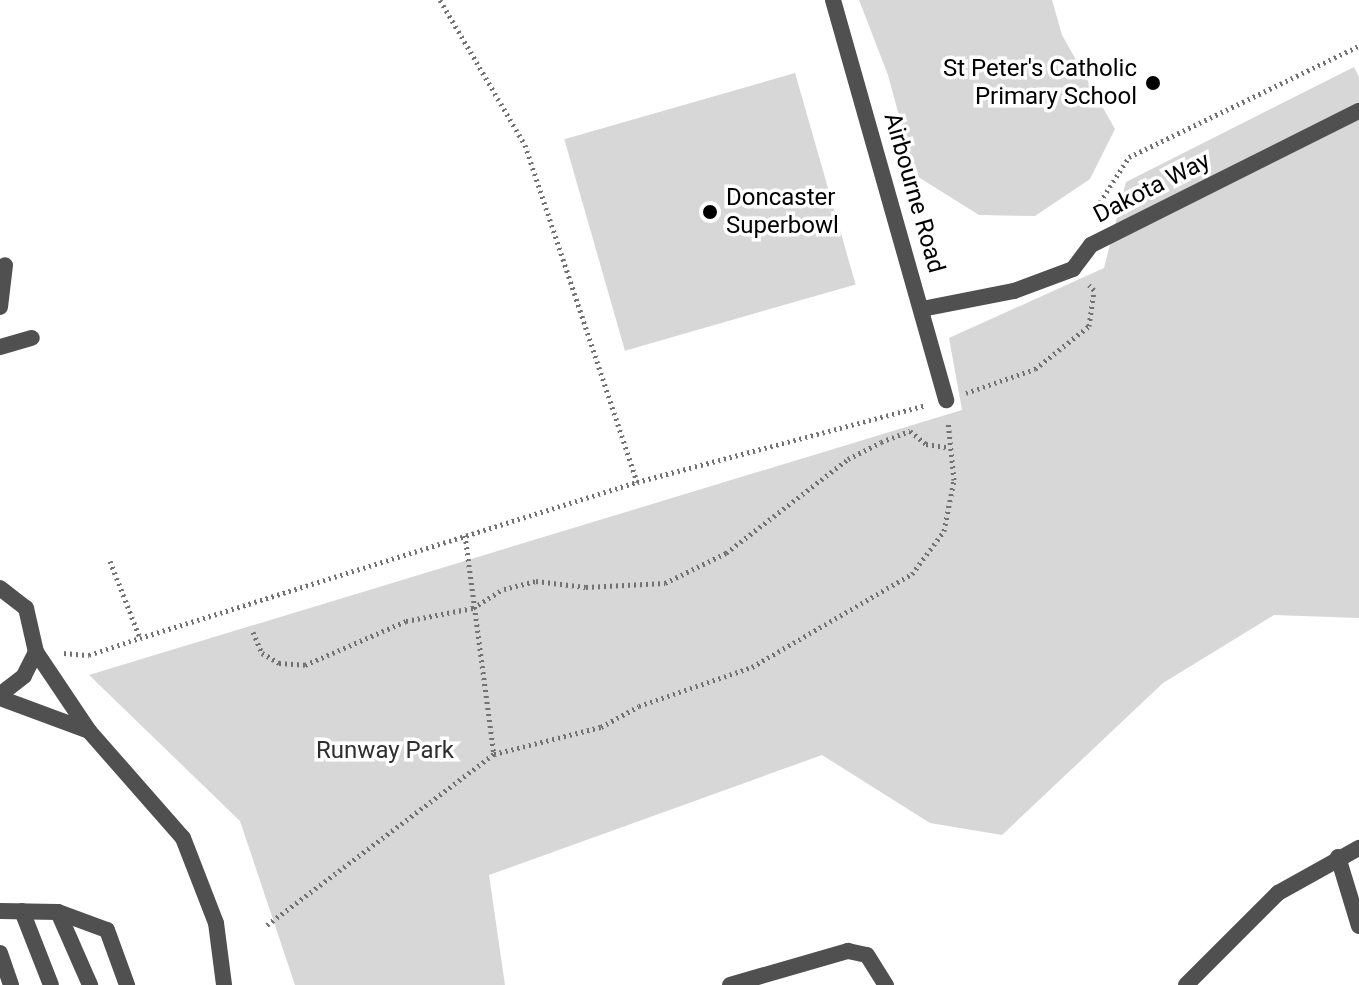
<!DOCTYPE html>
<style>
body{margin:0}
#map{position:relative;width:1359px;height:985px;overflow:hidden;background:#fff;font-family:Roboto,sans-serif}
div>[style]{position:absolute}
.green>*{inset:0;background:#d7d7d7;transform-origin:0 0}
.path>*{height:5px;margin-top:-2.5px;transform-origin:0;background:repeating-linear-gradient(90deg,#727272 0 2px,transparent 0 6px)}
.lane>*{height:16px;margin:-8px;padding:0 8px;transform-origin:8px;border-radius:8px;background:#505050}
.street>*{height:16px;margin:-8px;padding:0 8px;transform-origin:8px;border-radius:8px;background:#505050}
.dots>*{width:22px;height:22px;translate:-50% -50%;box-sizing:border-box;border:4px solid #fff;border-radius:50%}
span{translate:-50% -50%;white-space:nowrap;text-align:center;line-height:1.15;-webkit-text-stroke:7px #fff;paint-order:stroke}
.poi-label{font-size:24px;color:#000}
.right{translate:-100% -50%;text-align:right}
.left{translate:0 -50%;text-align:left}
.street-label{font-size:24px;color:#000}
.park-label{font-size:24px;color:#2e2e2e}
</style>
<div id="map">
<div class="green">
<div style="clip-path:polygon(859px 0,1052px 0,1062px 35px,1115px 129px,1090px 179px,1035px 216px,979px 215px,915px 175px,888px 75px)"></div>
<div style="clip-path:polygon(1354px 67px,1359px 77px,1359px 618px,1274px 615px,1163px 683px,1002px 835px,930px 823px,822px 755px,489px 875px,505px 985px,295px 985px,240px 821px,89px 675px,962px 410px,949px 338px,1104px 268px,1126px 182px)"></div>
<div style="left:795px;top:73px;width:220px;height:240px;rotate:74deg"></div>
</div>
<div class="path">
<div style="left:440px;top:0;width:168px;rotate:59.6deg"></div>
<div style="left:525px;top:145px;width:355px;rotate:71.6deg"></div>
<div style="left:1097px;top:217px;width:15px;rotate:-79deg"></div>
<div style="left:1100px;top:202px;width:54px;rotate:-57.2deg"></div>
<div style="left:1129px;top:157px;width:255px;rotate:-25.8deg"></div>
<div style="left:966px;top:393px;width:73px;rotate:-19.2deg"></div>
<div style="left:1035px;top:369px;width:69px;rotate:-38.5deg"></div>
<div style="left:1089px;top:326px;width:36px;rotate:-82deg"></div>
<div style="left:1094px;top:290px;width:7px;rotate:-135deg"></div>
<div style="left:465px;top:535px;width:221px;rotate:82.5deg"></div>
<div style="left:110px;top:561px;width:83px;rotate:68.7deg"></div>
<div style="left:140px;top:638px;width:521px;rotate:-17.43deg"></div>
<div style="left:637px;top:482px;width:299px;rotate:-14.9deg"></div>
<div style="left:253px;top:632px;width:23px;rotate:67deg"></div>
<div style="left:262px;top:653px;width:20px;rotate:30deg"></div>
<div style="left:279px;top:663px;width:26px;rotate:4deg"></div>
<div style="left:305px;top:665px;width:110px;rotate:-23.5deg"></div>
<div style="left:406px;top:621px;width:68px;rotate:-11deg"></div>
<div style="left:473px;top:608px;width:36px;rotate:-32deg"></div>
<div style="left:504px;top:589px;width:33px;rotate:-14deg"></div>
<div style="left:536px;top:581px;width:50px;rotate:6.8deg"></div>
<div style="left:586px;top:587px;width:79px;rotate:-2.9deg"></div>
<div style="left:665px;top:583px;width:68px;rotate:-26.2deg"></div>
<div style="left:726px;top:553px;width:154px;rotate:-37.6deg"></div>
<div style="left:848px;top:459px;width:37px;rotate:-27deg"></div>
<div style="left:881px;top:442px;width:31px;rotate:-21deg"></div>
<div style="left:910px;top:431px;width:21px;rotate:39deg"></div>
<div style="left:926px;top:444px;width:24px;rotate:9deg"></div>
<div style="left:64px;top:653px;width:25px;rotate:5deg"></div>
<div style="left:89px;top:655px;width:54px;rotate:-18.4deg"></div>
<div style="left:267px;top:925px;width:284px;rotate:-37deg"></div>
<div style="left:494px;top:754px;width:110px;rotate:-14.2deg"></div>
<div style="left:601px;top:727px;width:43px;rotate:-28.9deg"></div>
<div style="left:639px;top:706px;width:120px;rotate:-19deg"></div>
<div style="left:752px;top:667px;width:185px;rotate:-30.2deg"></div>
<div style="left:912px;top:574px;width:54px;rotate:-53.3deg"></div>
<div style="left:944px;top:531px;width:52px;rotate:-78.9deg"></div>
<div style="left:954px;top:480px;width:59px;rotate:-95.8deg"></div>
</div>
<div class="lane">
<div style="left:833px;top:0;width:416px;rotate:74.2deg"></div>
<div style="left:0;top:307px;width:42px;rotate:-83.2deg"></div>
<div style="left:922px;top:309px;width:94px;rotate:-11.1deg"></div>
<div style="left:1014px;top:291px;width:63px;rotate:-20.4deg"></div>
<div style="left:1073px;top:269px;width:30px;rotate:-53deg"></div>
<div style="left:1091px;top:245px;width:300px;rotate:-26.6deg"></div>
<div style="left:0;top:347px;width:33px;rotate:-16deg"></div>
<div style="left:36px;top:652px;width:95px;rotate:56.1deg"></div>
<div style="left:89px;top:731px;width:142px;rotate:48.7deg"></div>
<div style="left:183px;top:838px;width:91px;rotate:68.8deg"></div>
<div style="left:216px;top:923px;width:63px;rotate:82.6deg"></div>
<div style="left:0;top:698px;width:95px;rotate:20.3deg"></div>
<div style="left:1338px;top:857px;width:72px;rotate:73.1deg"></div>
<div style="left:0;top:911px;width:58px;rotate:1deg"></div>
<div style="left:58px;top:912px;width:52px;rotate:20.2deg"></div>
<div style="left:107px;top:930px;width:59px;rotate:70deg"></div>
<div style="left:22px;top:911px;width:79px;rotate:68.6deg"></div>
<div style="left:58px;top:912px;width:80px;rotate:66.3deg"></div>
<div style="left:0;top:953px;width:34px;rotate:71deg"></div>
</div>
<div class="street">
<div style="left:0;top:588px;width:33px;rotate:38deg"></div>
<div style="left:26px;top:608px;width:45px;rotate:77.2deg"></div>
<div style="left:36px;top:652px;width:27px;rotate:117deg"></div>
<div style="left:24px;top:676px;width:31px;rotate:142deg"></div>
<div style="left:730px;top:985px;width:123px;rotate:-16.1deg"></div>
<div style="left:848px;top:951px;width:19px;rotate:12deg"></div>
<div style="left:867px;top:955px;width:36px;rotate:58deg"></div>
<div style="left:1186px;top:985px;width:130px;rotate:-45deg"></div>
<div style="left:1278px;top:893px;width:93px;rotate:-29.1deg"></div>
</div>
<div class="dots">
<div style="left:1153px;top:83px;background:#000"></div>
<div style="left:710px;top:212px;background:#000"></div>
</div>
<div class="poi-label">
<span class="right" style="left:1137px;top:83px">St Peter's Catholic<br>Primary School</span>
<span class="left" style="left:726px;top:212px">Doncaster<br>Superbowl</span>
</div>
<div class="street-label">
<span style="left:1152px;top:188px;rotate:-27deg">Dakota Way</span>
<span style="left:914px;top:193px;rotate:74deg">Airbourne Road</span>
</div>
<div class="park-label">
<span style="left:385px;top:751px">Runway Park</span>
</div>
</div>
